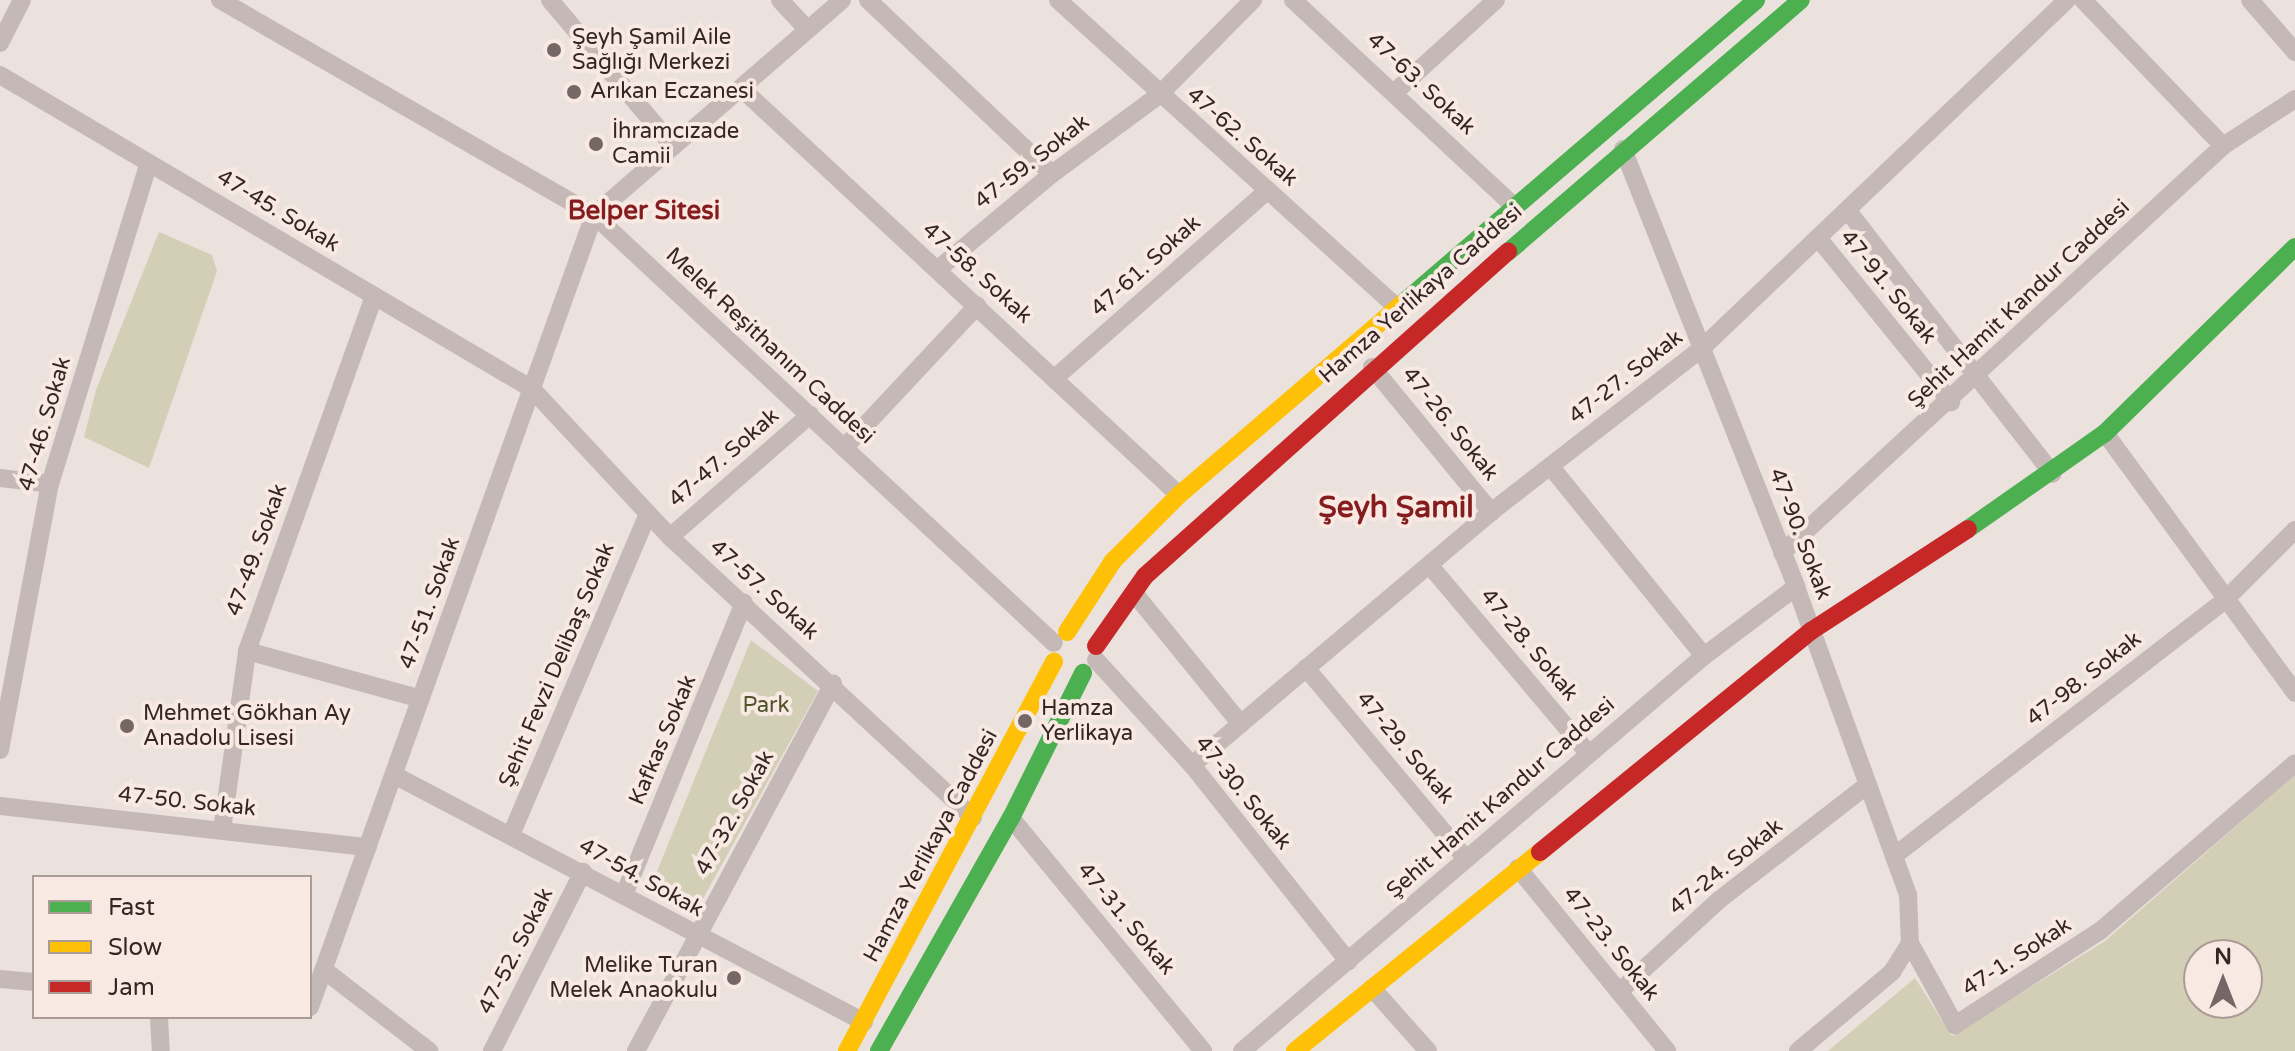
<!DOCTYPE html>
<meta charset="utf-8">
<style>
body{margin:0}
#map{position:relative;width:2295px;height:1051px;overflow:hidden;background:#ebe1dd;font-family:"Varela Round",sans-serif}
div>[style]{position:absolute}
.green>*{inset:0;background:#d2cfb6}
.street>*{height:18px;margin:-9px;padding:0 9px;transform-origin:9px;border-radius:9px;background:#c4b9b6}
.fast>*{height:18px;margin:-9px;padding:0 9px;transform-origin:9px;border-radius:9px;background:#4caf50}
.slow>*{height:18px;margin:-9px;padding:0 9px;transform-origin:9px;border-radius:9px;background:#ffc107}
.jam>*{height:18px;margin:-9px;padding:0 9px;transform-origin:9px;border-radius:9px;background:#c62828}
.dots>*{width:22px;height:22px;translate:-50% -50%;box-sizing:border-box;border:4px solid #f9e9e3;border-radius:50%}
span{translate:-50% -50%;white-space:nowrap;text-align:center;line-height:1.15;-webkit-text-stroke:8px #f9e9e3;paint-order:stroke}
.poi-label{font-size:22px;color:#342625}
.left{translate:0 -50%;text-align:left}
.right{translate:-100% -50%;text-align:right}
.street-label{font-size:22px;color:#342625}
.park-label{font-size:22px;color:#4e5329}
.quarter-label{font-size:26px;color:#851d1f;font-weight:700}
.district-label{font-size:30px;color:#851d1f;font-weight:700}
.legend{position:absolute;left:32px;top:875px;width:280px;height:144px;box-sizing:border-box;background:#f9e9e3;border:2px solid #aa9b97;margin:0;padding:10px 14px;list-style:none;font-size:24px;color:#342625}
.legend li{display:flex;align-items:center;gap:16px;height:40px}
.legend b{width:40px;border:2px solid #aa9b97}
.north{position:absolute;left:2183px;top:939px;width:80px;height:80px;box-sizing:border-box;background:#f9e9e3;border:2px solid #aa9b97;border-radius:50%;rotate:0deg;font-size:22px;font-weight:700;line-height:32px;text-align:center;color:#342625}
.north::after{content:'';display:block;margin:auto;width:28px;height:36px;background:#746765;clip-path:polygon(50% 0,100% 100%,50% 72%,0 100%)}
</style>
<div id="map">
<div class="green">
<div style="clip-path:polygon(159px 232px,212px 255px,217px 271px,149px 468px,84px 437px,96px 390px)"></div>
<div style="clip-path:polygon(751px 640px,818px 691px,695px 913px,649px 891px)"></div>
<div style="clip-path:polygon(evenodd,2295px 775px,2295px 1051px,1828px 1051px,1915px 978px,1952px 1036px,2105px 941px,2295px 775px,2199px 955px,2247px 955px,2247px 1003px,2199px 1003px,2199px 955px)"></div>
</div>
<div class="street">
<div style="left:220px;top:0;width:431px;rotate:29.9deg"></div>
<div style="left:594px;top:215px;width:628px;rotate:42.94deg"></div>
<div style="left:550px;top:0;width:189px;rotate:49.9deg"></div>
<div style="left:780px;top:0;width:38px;rotate:47deg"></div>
<div style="left:868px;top:0;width:253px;rotate:43.4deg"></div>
<div style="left:1058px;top:0;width:456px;rotate:42.2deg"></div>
<div style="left:1293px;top:0;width:302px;rotate:43deg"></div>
<div style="left:2083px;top:0;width:202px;rotate:46.2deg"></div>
<div style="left:2250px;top:0;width:69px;rotate:49.1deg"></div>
<div style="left:0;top:43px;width:48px;rotate:-62.9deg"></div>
<div style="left:0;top:75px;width:618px;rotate:30.55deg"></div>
<div style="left:532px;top:389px;width:202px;rotate:47deg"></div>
<div style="left:670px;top:537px;width:413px;rotate:42.8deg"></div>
<div style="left:742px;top:89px;width:596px;rotate:42.89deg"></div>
<div style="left:1396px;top:91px;width:135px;rotate:-42.3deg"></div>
<div style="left:1623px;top:149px;width:471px;rotate:68.4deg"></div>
<div style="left:1796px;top:587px;width:327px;rotate:70deg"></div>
<div style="left:1908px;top:894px;width:49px;rotate:87.7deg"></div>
<div style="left:1848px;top:211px;width:333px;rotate:52.1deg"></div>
<div style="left:1819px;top:239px;width:210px;rotate:51deg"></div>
<div style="left:937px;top:270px;width:150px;rotate:-39.9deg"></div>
<div style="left:1052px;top:174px;width:133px;rotate:-36.4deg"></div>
<div style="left:1159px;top:95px;width:134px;rotate:-45.3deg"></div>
<div style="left:1372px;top:367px;width:188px;rotate:50.6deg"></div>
<div style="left:1056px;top:377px;width:281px;rotate:-41.4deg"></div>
<div style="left:2105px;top:433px;width:322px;rotate:53.8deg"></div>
<div style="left:844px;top:448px;width:195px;rotate:-46.9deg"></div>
<div style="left:1551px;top:467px;width:243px;rotate:51deg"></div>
<div style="left:0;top:478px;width:50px;rotate:6.8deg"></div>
<div style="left:670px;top:537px;width:186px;rotate:-41.1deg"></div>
<div style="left:1782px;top:553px;width:600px;rotate:-42.7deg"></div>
<div style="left:2223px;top:146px;width:86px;rotate:-33.1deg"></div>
<div style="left:1431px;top:567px;width:245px;rotate:49.8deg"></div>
<div style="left:1134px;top:593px;width:169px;rotate:50.8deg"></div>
<div style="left:247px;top:651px;width:180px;rotate:15.4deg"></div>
<div style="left:1096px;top:660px;width:142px;rotate:47.6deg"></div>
<div style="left:1192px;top:765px;width:251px;rotate:51.5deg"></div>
<div style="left:1306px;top:668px;width:249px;rotate:50deg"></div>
<div style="left:0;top:750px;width:271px;rotate:-79.4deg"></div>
<div style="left:50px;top:484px;width:336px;rotate:-72.9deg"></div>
<div style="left:1192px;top:765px;width:392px;rotate:-40.2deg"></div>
<div style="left:1491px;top:512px;width:266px;rotate:-37.8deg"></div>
<div style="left:1701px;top:349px;width:506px;rotate:-43.64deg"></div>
<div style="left:394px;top:775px;width:531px;rotate:27.72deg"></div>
<div style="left:0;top:806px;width:370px;rotate:6.4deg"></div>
<div style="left:1011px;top:818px;width:302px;rotate:50.5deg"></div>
<div style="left:222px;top:830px;width:181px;rotate:-82deg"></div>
<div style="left:247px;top:651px;width:377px;rotate:-70.3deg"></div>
<div style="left:511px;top:835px;width:349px;rotate:-66.9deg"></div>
<div style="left:1894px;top:856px;width:420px;rotate:-37.7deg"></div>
<div style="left:2226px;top:599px;width:98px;rotate:-45deg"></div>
<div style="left:1518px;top:868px;width:236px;rotate:50.8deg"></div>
<div style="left:624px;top:895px;width:316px;rotate:-67.7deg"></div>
<div style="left:324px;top:970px;width:133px;rotate:37.6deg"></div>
<div style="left:0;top:979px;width:34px;rotate:5deg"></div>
<div style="left:1372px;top:988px;width:84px;rotate:48.4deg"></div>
<div style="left:1619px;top:992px;width:136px;rotate:-42.6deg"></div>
<div style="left:1719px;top:900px;width:187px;rotate:-37.8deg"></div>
<div style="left:310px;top:1007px;width:841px;rotate:-70.27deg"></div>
<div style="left:594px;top:215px;width:328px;rotate:-40.9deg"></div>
<div style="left:159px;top:1017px;width:34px;rotate:87deg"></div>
<div style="left:492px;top:1051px;width:201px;rotate:-63.1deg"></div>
<div style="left:636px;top:1051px;width:417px;rotate:-61.8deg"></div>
<div style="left:1242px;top:1051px;width:608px;rotate:-40.53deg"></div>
<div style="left:1704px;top:656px;width:115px;rotate:-36.9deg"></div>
<div style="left:1798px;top:1051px;width:123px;rotate:-40deg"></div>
<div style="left:1892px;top:972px;width:34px;rotate:-58deg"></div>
<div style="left:1910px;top:943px;width:94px;rotate:61.2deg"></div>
<div style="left:1955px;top:1025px;width:173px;rotate:-33deg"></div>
<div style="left:2100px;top:931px;width:257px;rotate:-40.7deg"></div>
</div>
<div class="fast">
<div style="left:1508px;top:252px;width:386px;rotate:-40.7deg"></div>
<div style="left:1403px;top:303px;width:465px;rotate:-40.6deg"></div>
<div style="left:1968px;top:529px;width:167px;rotate:-35deg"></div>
<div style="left:2105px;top:433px;width:266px;rotate:-44.4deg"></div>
<div style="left:879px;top:1051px;width:268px;rotate:-60.5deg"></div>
<div style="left:1011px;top:818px;width:162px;rotate:-63.6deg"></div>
</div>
<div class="slow">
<div style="left:1067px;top:632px;width:85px;rotate:-57.1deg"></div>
<div style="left:1113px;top:561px;width:93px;rotate:-45deg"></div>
<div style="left:1179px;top:495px;width:295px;rotate:-40.6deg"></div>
<div style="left:847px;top:1051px;width:441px;rotate:-62deg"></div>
<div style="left:1295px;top:1051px;width:316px;rotate:-39.1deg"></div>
</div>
<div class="jam">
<div style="left:1096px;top:646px;width:85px;rotate:-55deg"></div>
<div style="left:1145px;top:576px;width:487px;rotate:-41.8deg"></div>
<div style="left:1540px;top:852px;width:350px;rotate:-39.2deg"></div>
<div style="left:1811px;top:631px;width:187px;rotate:-33deg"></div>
</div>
<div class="dots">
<div style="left:554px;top:50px;background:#746765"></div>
<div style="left:574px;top:92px;background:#746765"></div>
<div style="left:596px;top:144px;background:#746765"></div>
<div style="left:1025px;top:721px;background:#746765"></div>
<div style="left:127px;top:726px;background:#746765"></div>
<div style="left:734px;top:978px;background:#746765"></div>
</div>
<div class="poi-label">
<span class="left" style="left:572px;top:50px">Şeyh Şamil Aile<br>Sağlığı Merkezi</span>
<span class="left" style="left:590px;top:92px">Arıkan Eczanesi</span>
<span class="left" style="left:612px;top:144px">İhramcızade<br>Camii</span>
<span class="left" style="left:1041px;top:721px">Hamza<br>Yerlikaya</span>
<span class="left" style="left:143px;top:726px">Mehmet Gökhan Ay<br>Anadolu Lisesi</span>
<span class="right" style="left:718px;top:978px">Melike Turan<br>Melek Anaokulu</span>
</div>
<div class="street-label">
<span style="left:1421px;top:84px;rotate:43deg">47-63. Sokak</span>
<span style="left:1242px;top:137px;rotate:41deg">47-62. Sokak</span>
<span style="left:1032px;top:162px;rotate:-38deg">47-59. Sokak</span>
<span style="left:278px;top:211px;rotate:31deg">47-45. Sokak</span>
<span style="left:1146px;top:266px;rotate:-42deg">47-61. Sokak</span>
<span style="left:977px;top:273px;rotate:42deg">47-58. Sokak</span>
<span style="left:1888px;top:287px;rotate:51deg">47-91. Sokak</span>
<span style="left:1421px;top:294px;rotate:-41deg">Hamza Yerlikaya Caddesi</span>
<span style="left:2019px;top:304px;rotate:-43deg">Şehit Hamit Kandur Caddesi</span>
<span style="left:770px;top:346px;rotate:43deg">Melek Reşithanım Caddesi</span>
<span style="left:1626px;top:377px;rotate:-38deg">47-27. Sokak</span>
<span style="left:45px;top:424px;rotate:-74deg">47-46. Sokak</span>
<span style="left:1450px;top:424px;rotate:51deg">47-26. Sokak</span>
<span style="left:724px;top:458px;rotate:-41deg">47-47. Sokak</span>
<span style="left:1800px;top:534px;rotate:69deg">47-90. Sokak</span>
<span style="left:257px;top:550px;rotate:-70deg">47-49. Sokak</span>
<span style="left:764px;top:590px;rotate:42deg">47-57. Sokak</span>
<span style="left:430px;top:603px;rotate:-70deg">47-51. Sokak</span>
<span style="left:1529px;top:645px;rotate:50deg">47-28. Sokak</span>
<span style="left:557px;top:665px;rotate:-67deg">Şehit Fevzi Delibaş Sokak</span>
<span style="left:2084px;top:679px;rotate:-38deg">47-98. Sokak</span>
<span style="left:663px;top:740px;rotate:-67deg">Kafkas Sokak</span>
<span style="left:1405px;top:748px;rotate:50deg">47-29. Sokak</span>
<span style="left:1243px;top:793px;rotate:51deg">47-30. Sokak</span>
<span style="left:1501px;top:798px;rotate:-41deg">Şehit Hamit Kandur Caddesi</span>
<span style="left:187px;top:802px;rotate:6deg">47-50. Sokak</span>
<span style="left:735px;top:813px;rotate:-61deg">47-32. Sokak</span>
<span style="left:931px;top:846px;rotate:-62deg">Hamza Yerlikaya Caddesi</span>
<span style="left:1726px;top:867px;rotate:-39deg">47-24. Sokak</span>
<span style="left:641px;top:878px;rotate:29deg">47-54. Sokak</span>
<span style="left:1126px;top:919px;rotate:50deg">47-31. Sokak</span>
<span style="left:1611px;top:944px;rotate:51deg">47-23. Sokak</span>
<span style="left:516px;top:951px;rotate:-63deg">47-52. Sokak</span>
<span style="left:2017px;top:957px;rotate:-33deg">47-1. Sokak</span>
</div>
<div class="park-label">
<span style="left:766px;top:706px">Park</span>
</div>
<div class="quarter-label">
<span style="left:644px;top:211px">Belper Sitesi</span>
</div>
<div class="district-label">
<span style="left:1396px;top:508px">Şeyh Şamil</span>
</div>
<ul class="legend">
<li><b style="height:10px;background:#4caf50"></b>Fast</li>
<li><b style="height:10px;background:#ffc107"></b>Slow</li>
<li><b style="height:10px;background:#c62828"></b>Jam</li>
</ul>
<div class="north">N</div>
</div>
